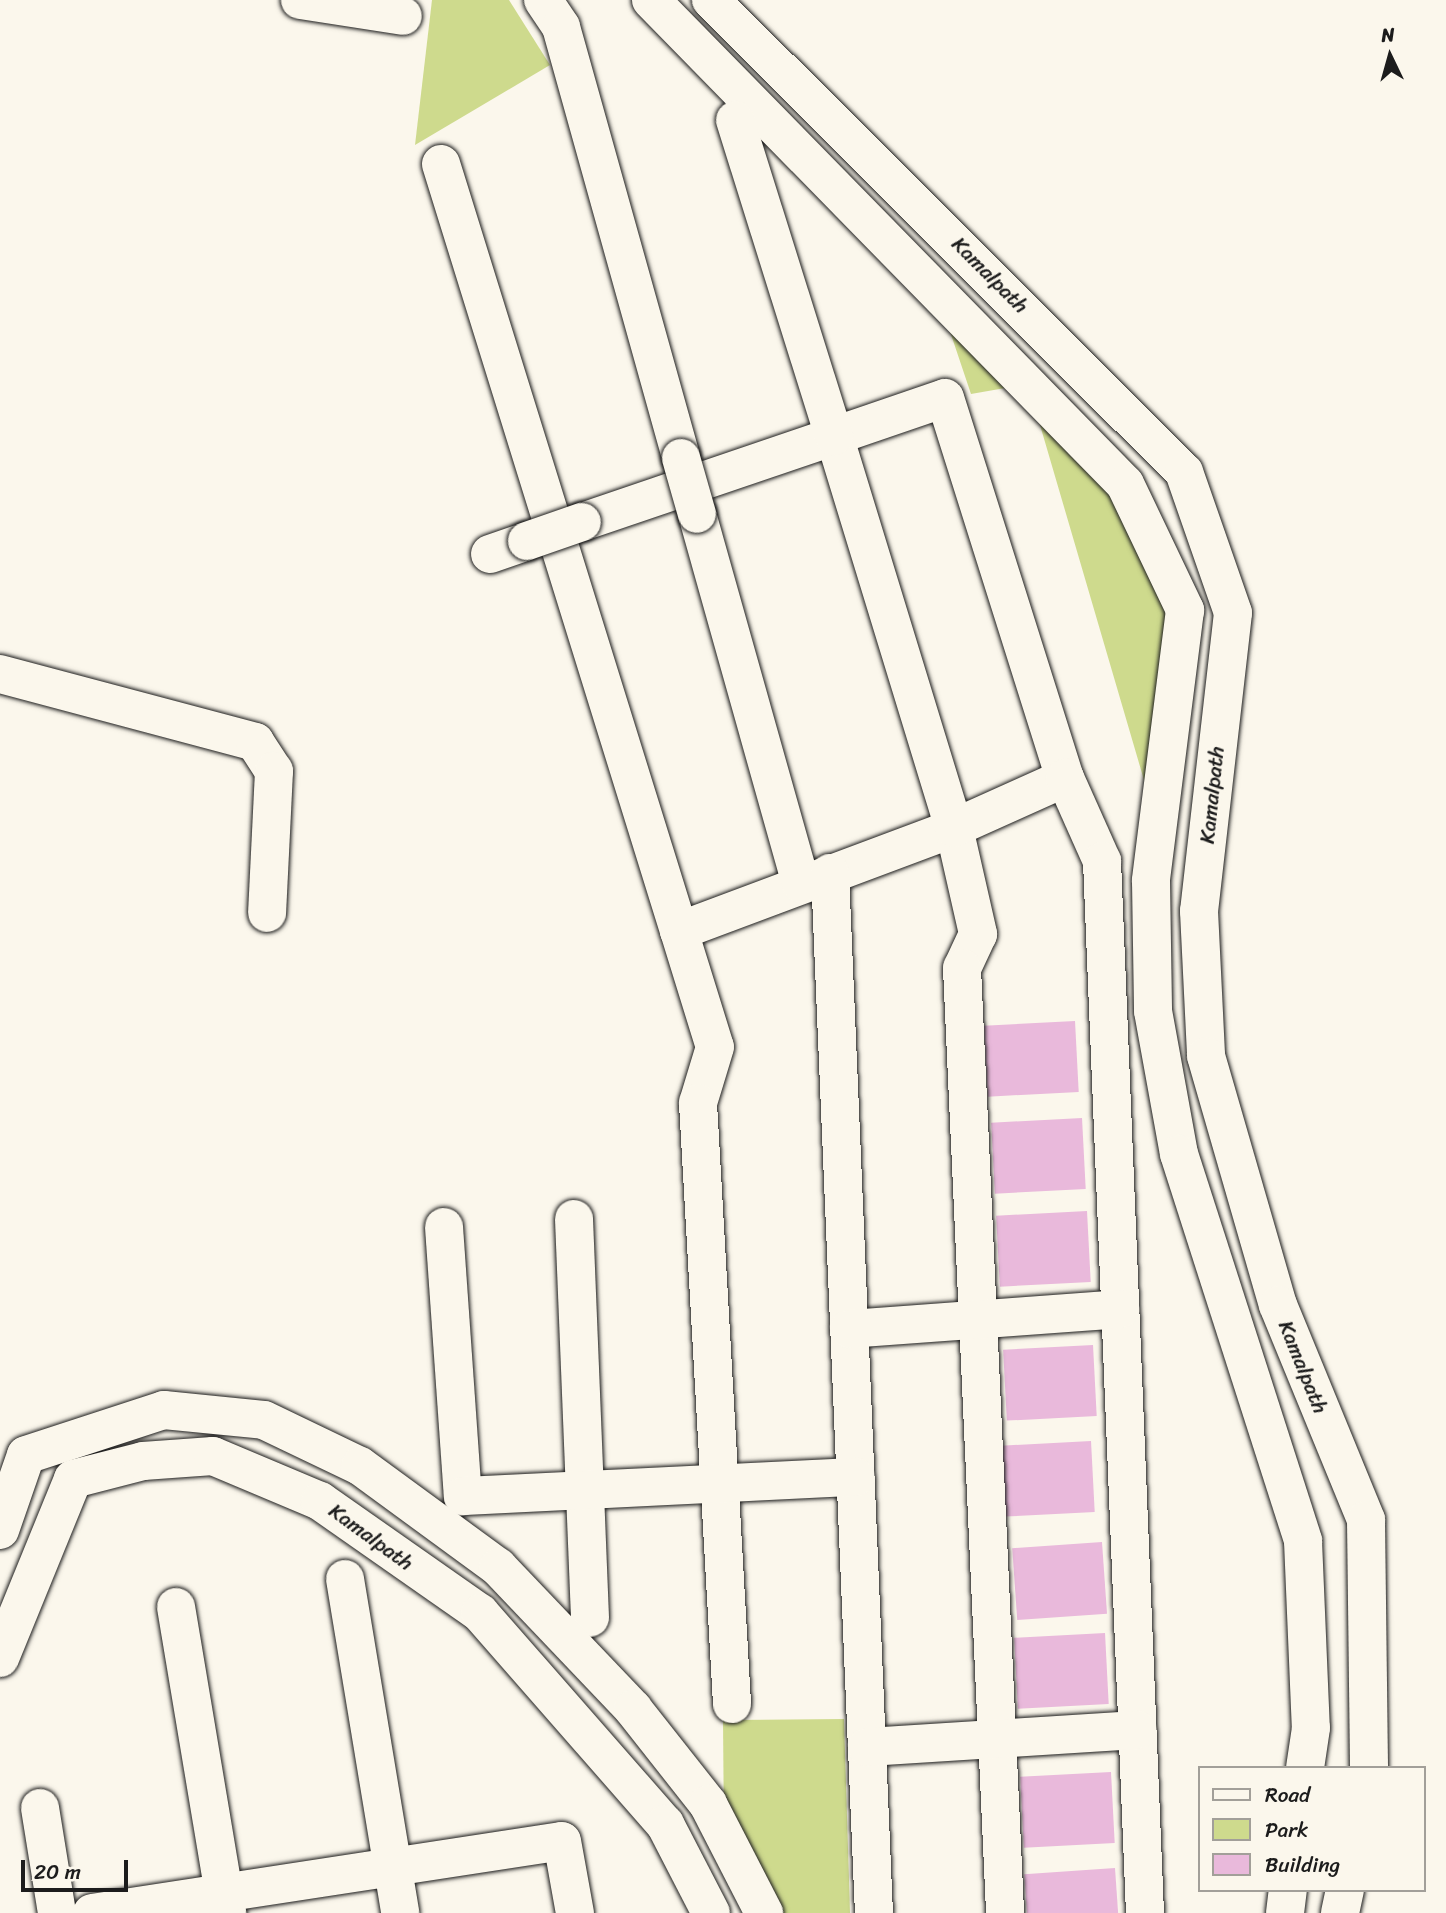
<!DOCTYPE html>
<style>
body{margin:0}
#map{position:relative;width:1446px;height:1913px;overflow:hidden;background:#fbf7ec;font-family:Sriracha,sans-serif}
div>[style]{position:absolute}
.green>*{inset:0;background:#ceda8d}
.building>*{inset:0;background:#e9b9db;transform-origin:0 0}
.roads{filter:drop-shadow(0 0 2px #1c1c1c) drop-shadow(0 0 2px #1c1c1c)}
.minor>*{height:38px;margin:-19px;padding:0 19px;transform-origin:19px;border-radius:19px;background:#fbf7ec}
.bridges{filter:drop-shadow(0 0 2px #1c1c1c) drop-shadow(0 0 2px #1c1c1c)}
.minor-bridge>*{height:38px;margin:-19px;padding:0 19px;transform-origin:19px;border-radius:19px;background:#fbf7ec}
span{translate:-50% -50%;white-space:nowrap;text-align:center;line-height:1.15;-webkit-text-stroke:6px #fbf7ec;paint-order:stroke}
.street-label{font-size:21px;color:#1c1c1c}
.legend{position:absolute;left:1198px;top:1766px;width:228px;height:126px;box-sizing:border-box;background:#fbf7ec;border:2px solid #a29f99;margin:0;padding:9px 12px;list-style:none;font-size:21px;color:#1c1c1c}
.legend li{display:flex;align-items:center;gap:14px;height:35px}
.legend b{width:35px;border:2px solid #a29f99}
.north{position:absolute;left:1355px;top:21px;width:70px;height:70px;-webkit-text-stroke:5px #fbf7ec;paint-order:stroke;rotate:355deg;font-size:19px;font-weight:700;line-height:28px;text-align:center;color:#1c1c1c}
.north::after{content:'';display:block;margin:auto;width:24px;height:32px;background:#1c1c1c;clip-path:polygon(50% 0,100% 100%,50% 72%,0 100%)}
.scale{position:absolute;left:21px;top:1860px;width:107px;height:32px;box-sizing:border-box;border:4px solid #1c1c1c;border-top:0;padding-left:9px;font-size:21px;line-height:24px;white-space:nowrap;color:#1c1c1c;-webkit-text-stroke:5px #fbf7ec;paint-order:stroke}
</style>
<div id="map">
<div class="green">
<div style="clip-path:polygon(432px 0,509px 0,550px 65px,415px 145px)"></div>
<div style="clip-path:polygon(929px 269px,1133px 465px,1184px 602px,1163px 845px,1028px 384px,971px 394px)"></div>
<div style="clip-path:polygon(844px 1719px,850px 1913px,754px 1913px,724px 1834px,723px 1720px)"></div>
</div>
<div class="building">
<div style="left:1075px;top:1021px;width:71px;height:91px;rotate:87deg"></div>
<div style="left:1082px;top:1118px;width:71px;height:91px;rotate:87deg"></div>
<div style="left:1087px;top:1211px;width:71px;height:91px;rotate:87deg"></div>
<div style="left:1093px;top:1345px;width:71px;height:90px;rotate:87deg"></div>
<div style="left:1091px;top:1441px;width:71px;height:90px;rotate:87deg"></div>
<div style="left:1102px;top:1542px;width:72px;height:90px;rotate:86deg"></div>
<div style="left:1105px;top:1633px;width:71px;height:91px;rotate:87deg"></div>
<div style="left:1111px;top:1772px;width:71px;height:91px;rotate:87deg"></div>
<div style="left:1115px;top:1868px;width:45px;height:91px;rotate:86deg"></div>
</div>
<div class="roads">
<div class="minor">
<div style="left:300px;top:0;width:104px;rotate:8.8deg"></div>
<div style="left:543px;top:0;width:32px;rotate:56deg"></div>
<div style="left:561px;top:27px;width:447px;rotate:74.4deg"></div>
<div style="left:651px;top:0;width:677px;rotate:45.6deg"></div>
<div style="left:1125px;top:484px;width:140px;rotate:64.5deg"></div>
<div style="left:1185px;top:610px;width:273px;rotate:97.2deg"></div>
<div style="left:1151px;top:881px;width:130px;rotate:89.1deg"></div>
<div style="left:1153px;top:1011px;width:145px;rotate:79.7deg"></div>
<div style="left:1179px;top:1154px;width:406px;rotate:72.2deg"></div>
<div style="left:1303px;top:1541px;width:187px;rotate:87.6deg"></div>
<div style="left:1311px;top:1728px;width:40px;rotate:98.5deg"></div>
<div style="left:711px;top:0;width:668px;rotate:44.94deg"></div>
<div style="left:1184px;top:472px;width:149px;rotate:70.8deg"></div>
<div style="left:1233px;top:613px;width:300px;rotate:96.5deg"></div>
<div style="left:1199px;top:911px;width:145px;rotate:87.2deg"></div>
<div style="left:1206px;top:1056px;width:259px;rotate:73.9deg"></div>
<div style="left:1278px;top:1305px;width:232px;rotate:67.7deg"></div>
<div style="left:1366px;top:1520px;width:248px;rotate:89.3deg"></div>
<div style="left:441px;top:164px;width:803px;rotate:72.76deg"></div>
<div style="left:679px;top:931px;width:294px;rotate:-20.5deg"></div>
<div style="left:954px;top:828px;width:109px;rotate:77.2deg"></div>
<div style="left:978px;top:934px;width:38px;rotate:115deg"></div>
<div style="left:962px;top:968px;width:946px;rotate:87.39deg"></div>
<div style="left:697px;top:514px;width:384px;rotate:74.3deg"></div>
<div style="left:582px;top:522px;width:266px;rotate:-18.8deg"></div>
<div style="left:834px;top:436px;width:117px;rotate:-18.9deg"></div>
<div style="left:945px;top:398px;width:398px;rotate:72.5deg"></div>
<div style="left:1065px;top:778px;width:122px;rotate:155.8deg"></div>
<div style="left:954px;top:828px;width:410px;rotate:-107deg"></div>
<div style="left:834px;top:436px;width:331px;rotate:-107.4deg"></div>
<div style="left:490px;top:554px;width:39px;rotate:-19deg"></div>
<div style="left:0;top:674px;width:264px;rotate:14.9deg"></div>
<div style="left:255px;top:742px;width:35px;rotate:57deg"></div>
<div style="left:274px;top:771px;width:142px;rotate:92.8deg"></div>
<div style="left:1065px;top:778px;width:91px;rotate:66deg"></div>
<div style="left:1102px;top:861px;width:1053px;rotate:87.66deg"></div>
<div style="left:830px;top:873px;width:1041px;rotate:87.58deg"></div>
<div style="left:679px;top:931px;width:121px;rotate:72.8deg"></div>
<div style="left:715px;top:1047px;width:59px;rotate:106.9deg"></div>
<div style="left:698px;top:1103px;width:602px;rotate:86.76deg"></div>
<div style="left:574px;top:1219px;width:399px;rotate:87.7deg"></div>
<div style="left:444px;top:1227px;width:270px;rotate:86deg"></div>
<div style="left:463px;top:1496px;width:393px;rotate:-2.8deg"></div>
<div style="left:849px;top:1329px;width:272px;rotate:-4.2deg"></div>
<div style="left:0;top:1530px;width:79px;rotate:-70.9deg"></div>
<div style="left:26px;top:1455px;width:145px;rotate:-18.1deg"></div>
<div style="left:164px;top:1410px;width:100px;rotate:5.7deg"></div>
<div style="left:264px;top:1420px;width:106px;rotate:25.6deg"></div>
<div style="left:360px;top:1466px;width:171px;rotate:36.2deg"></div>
<div style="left:498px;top:1567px;width:196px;rotate:46.4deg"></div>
<div style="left:633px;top:1709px;width:121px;rotate:51.7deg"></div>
<div style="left:708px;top:1804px;width:123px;rotate:62.8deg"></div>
<div style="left:345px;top:1579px;width:338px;rotate:80.6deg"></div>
<div style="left:176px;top:1607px;width:310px;rotate:80.5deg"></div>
<div style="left:0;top:1658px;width:193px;rotate:-67.8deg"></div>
<div style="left:73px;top:1479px;width:72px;rotate:-14.4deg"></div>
<div style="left:143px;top:1461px;width:70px;rotate:-4.1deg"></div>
<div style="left:213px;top:1456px;width:116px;rotate:22.8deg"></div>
<div style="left:320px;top:1501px;width:195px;rotate:35deg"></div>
<div style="left:480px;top:1613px;width:281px;rotate:48.8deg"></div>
<div style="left:665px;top:1824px;width:100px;rotate:62.7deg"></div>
<div style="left:867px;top:1747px;width:271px;rotate:-3.6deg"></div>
<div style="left:40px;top:1808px;width:106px;rotate:80.8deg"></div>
<div style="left:92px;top:1913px;width:475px;rotate:-8.7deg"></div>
<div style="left:562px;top:1841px;width:73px;rotate:79.8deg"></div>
<div style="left:1285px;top:1913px;width:23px;rotate:-83deg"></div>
<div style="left:1340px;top:1913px;width:24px;rotate:-78deg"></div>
</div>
</div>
<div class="bridges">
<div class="minor-bridge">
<div style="left:681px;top:458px;width:58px;rotate:74.1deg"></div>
<div style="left:527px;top:541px;width:58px;rotate:-19.1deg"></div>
</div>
</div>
<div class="street-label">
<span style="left:990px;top:275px;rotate:45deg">Kamalpath</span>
<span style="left:1212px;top:795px;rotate:-84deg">Kamalpath</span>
<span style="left:1303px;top:1367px;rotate:68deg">Kamalpath</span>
<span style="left:371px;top:1537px;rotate:36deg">Kamalpath</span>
</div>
<ul class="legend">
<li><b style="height:9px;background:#fbf7ec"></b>Road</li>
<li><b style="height:19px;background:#ceda8d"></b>Park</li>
<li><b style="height:19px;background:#e9b9db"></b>Building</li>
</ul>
<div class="north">N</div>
<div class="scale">20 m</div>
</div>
